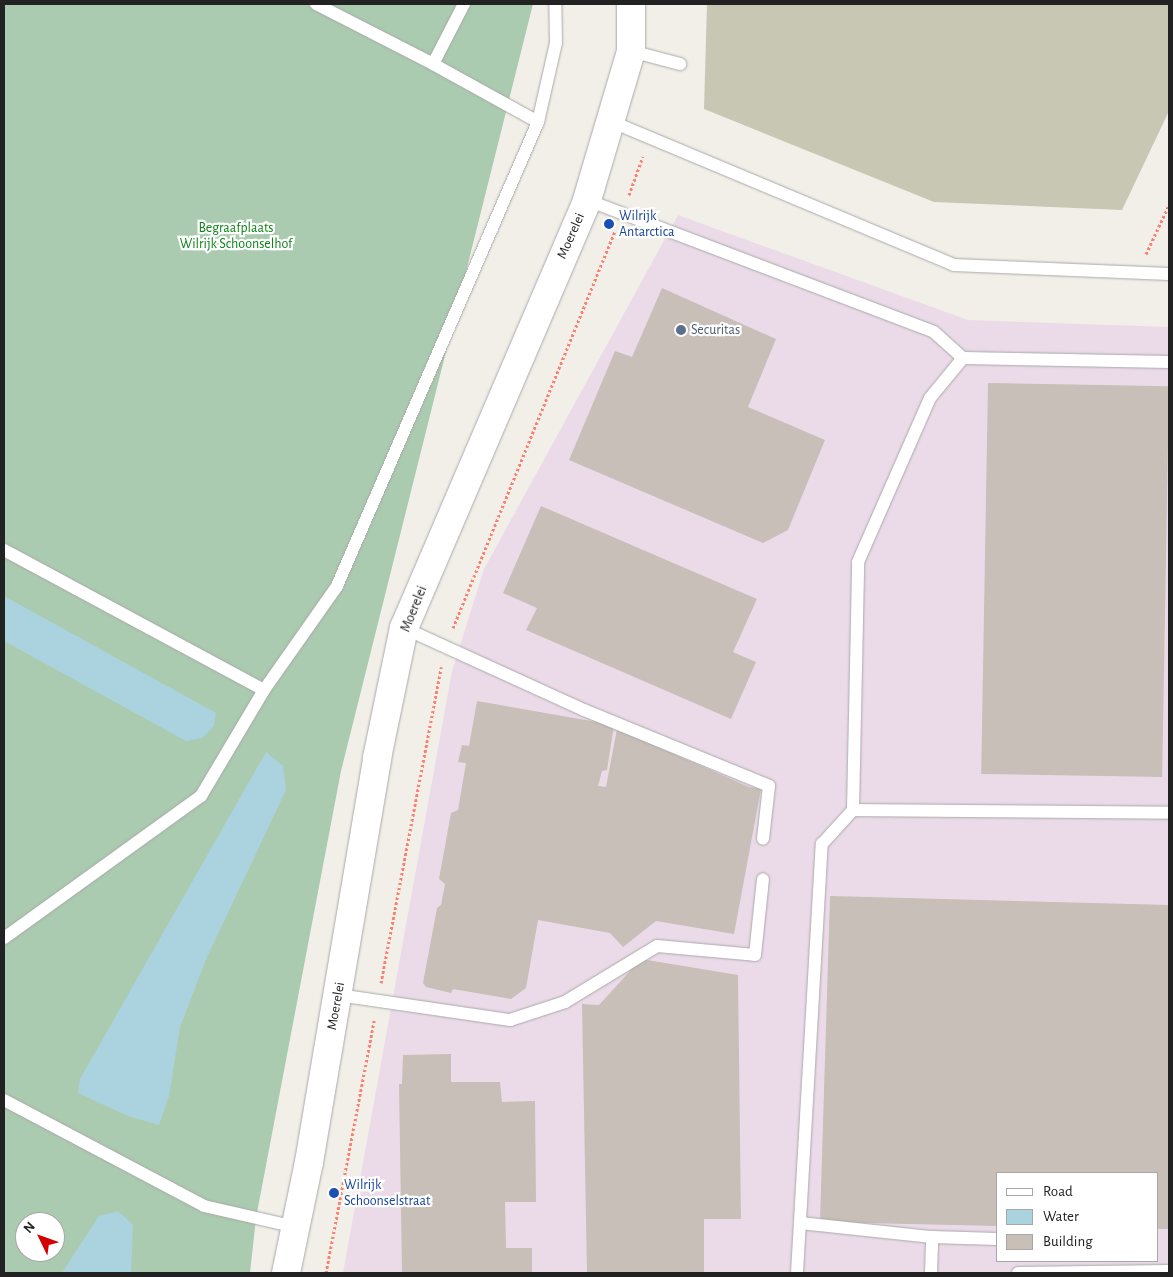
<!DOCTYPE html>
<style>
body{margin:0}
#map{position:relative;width:1173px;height:1277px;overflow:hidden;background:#f2efe9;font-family:"Alegreya Sans",sans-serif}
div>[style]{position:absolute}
.industrial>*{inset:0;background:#ebdbe8}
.construction>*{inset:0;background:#c7c7b4}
.cemetery>*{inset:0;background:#aacbaf}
.water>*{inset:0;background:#aad3df}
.building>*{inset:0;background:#c7bfb8;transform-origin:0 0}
.path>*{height:3px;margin-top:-1.5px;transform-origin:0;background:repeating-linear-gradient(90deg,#fa8072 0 2.5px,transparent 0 5px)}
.roads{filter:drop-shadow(0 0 1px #a9a9a9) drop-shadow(0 0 1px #a9a9a9)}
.service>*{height:12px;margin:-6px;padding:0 6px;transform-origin:6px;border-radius:6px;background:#fff}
.tertiary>*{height:28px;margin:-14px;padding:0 14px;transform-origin:14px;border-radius:14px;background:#fff}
.dots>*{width:14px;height:14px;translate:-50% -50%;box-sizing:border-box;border:2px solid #fff;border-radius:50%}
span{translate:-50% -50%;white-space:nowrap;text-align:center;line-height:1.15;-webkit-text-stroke:4.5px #fff;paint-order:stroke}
.transit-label{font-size:14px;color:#164399}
.left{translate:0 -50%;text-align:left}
.park-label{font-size:14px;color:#0c8416}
.street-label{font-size:14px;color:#222}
.service-label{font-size:14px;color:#4e5e75}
.frame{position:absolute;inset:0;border:5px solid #222;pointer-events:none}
.legend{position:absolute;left:996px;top:1172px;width:162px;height:90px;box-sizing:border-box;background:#fff;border:1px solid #a7a7a7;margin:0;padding:6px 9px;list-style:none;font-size:15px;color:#222}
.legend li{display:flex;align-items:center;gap:10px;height:25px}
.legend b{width:25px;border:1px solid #a7a7a7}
.north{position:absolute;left:15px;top:1212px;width:50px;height:50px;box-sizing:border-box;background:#fff;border:1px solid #a7a7a7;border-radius:50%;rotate:312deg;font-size:14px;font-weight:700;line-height:20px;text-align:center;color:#222}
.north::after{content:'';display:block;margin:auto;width:18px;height:22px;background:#d40000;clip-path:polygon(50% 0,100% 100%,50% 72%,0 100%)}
</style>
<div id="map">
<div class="industrial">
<div style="clip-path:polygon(evenodd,678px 215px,968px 320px,1169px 327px,1169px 1273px,343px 1273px,452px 671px,484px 569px,678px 215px,997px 1173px,1157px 1173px,1157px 1261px,997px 1261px,997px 1173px)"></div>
</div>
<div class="construction">
<div style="clip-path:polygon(707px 4px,1169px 4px,1169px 111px,1122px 210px,934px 202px,704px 109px)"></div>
</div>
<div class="cemetery">
<div style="clip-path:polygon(evenodd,4px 4px,533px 4px,341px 771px,256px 1218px,250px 1273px,4px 1273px,4px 4px,25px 1222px,55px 1222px,55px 1252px,25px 1252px,25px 1222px)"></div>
</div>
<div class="water">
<div style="clip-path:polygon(4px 596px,216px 713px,214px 726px,202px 738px,186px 741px,4px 641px)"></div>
<div style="clip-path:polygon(266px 752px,283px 766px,286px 790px,207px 957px,180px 1027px,169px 1096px,159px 1125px,128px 1116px,78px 1093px,80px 1079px)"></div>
<div style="clip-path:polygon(118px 1211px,133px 1225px,131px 1273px,62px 1273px,99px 1216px)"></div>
</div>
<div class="building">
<div style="clip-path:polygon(662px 288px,776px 339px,748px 407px,825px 440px,788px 530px,763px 543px,569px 460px,615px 351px,632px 357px)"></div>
<div style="left:988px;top:383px;width:181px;height:391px;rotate:1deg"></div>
<div style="clip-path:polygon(541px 506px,757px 599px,733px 652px,756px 662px,731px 719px,526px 630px,537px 608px,503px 593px)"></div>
<div style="clip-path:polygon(477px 701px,614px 725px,607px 770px,602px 771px,598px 786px,606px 787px,617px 729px,749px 787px,761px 789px,734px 934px,656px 921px,623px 947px,610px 933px,538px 920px,526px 988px,511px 999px,453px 989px,451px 993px,426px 987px,423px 983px,437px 908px,441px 905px,445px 884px,439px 879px,451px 813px,458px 810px,466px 763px,458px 762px,462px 745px,469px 746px)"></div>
<div style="clip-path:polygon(830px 896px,1169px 905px,1169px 1229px,1157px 1229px,1157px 1173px,997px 1173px,997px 1226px,820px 1222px)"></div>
<div style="clip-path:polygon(641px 959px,738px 975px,741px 1219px,704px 1219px,704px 1273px,587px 1273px,582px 1004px,599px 1005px)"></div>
<div style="clip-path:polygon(451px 1054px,451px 1082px,500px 1082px,502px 1102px,535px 1101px,536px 1202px,505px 1202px,506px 1248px,532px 1248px,532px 1273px,402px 1273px,399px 1084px,402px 1084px,403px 1055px)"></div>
</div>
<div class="path">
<div style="left:629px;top:195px;width:41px;rotate:-70.3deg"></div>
<div style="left:1146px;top:254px;width:54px;rotate:-64.9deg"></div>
<div style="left:453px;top:628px;width:429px;rotate:-67.8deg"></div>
<div style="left:381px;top:983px;width:322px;rotate:-79.2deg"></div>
<div style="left:326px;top:1273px;width:257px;rotate:-79.2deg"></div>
</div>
<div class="roads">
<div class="service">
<div style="left:316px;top:4px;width:131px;rotate:27.1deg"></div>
<div style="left:433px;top:64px;width:120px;rotate:28.9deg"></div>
<div style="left:631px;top:51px;width:51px;rotate:14.9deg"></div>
<div style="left:433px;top:64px;width:68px;rotate:-62.7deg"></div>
<div style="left:610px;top:121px;width:373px;rotate:22.7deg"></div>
<div style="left:954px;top:265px;width:215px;rotate:2.4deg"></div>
<div style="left:587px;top:200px;width:371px;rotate:20.8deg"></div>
<div style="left:934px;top:332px;width:39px;rotate:42deg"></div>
<div style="left:963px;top:358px;width:206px;rotate:1.1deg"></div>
<div style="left:4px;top:550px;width:295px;rotate:28.3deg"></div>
<div style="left:404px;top:628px;width:198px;rotate:24.5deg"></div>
<div style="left:584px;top:710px;width:200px;rotate:22.3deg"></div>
<div style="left:769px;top:786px;width:53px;rotate:96.5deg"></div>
<div style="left:853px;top:810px;width:316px;rotate:0.5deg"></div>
<div style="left:4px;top:938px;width:243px;rotate:-35.8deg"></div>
<div style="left:201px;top:796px;width:123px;rotate:-59.3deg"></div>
<div style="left:264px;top:690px;width:127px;rotate:-54.9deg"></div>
<div style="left:337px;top:586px;width:506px;rotate:-66.58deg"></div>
<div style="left:538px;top:122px;width:81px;rotate:-77.2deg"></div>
<div style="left:556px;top:43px;width:39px;rotate:-91deg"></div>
<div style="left:338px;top:995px;width:174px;rotate:8.3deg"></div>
<div style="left:510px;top:1020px;width:58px;rotate:-18.1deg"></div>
<div style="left:565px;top:1002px;width:108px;rotate:-31.3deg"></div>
<div style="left:657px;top:946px;width:98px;rotate:5.2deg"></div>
<div style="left:755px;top:955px;width:76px;rotate:-84deg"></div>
<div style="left:4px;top:1100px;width:226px;rotate:27.9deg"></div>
<div style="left:204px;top:1206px;width:94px;rotate:12.9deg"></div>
<div style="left:800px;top:1223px;width:133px;rotate:6.1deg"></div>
<div style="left:932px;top:1237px;width:65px;rotate:1.8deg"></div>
<div style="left:797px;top:1273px;width:430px;rotate:-86.7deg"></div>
<div style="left:822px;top:844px;width:46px;rotate:-47.6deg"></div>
<div style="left:853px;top:810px;width:248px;rotate:-88.8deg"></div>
<div style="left:858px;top:562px;width:179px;rotate:-66.3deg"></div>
<div style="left:930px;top:398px;width:52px;rotate:-50.5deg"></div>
<div style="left:931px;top:1273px;width:36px;rotate:-88deg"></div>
<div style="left:1018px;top:1273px;width:151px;rotate:-0.8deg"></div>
</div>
<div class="tertiary">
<div style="left:286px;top:1273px;width:113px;rotate:-78.3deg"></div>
<div style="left:309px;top:1162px;width:410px;rotate:-80.4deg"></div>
<div style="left:377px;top:758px;width:133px;rotate:-78.3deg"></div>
<div style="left:404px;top:628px;width:465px;rotate:-66.8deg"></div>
<div style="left:587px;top:200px;width:155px;rotate:-73.5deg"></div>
<div style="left:631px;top:51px;width:47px;rotate:-90deg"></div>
</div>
</div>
<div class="dots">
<div style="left:609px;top:224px;background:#1a4fb4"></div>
<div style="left:681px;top:330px;background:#5c6f8a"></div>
<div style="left:334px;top:1193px;background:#1a4fb4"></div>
</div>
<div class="transit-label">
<span class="left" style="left:619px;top:224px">Wilrijk<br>Antarctica</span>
<span class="left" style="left:344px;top:1193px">Wilrijk<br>Schoonselstraat</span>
</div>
<div class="park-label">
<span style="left:236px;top:236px">Begraafplaats<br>Wilrijk Schoonselhof</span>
</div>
<div class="street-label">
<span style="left:571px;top:236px;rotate:-66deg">Moerelei</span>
<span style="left:414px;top:609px;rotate:-68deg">Moerelei</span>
<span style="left:336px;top:1006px;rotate:-80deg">Moerelei</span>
</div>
<div class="service-label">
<span class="left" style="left:691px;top:330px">Securitas</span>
</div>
<div class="frame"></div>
<ul class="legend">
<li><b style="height:6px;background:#fff"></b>Road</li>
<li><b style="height:14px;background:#aad3df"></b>Water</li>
<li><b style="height:14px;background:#c7bfb8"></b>Building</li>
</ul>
<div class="north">N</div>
</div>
